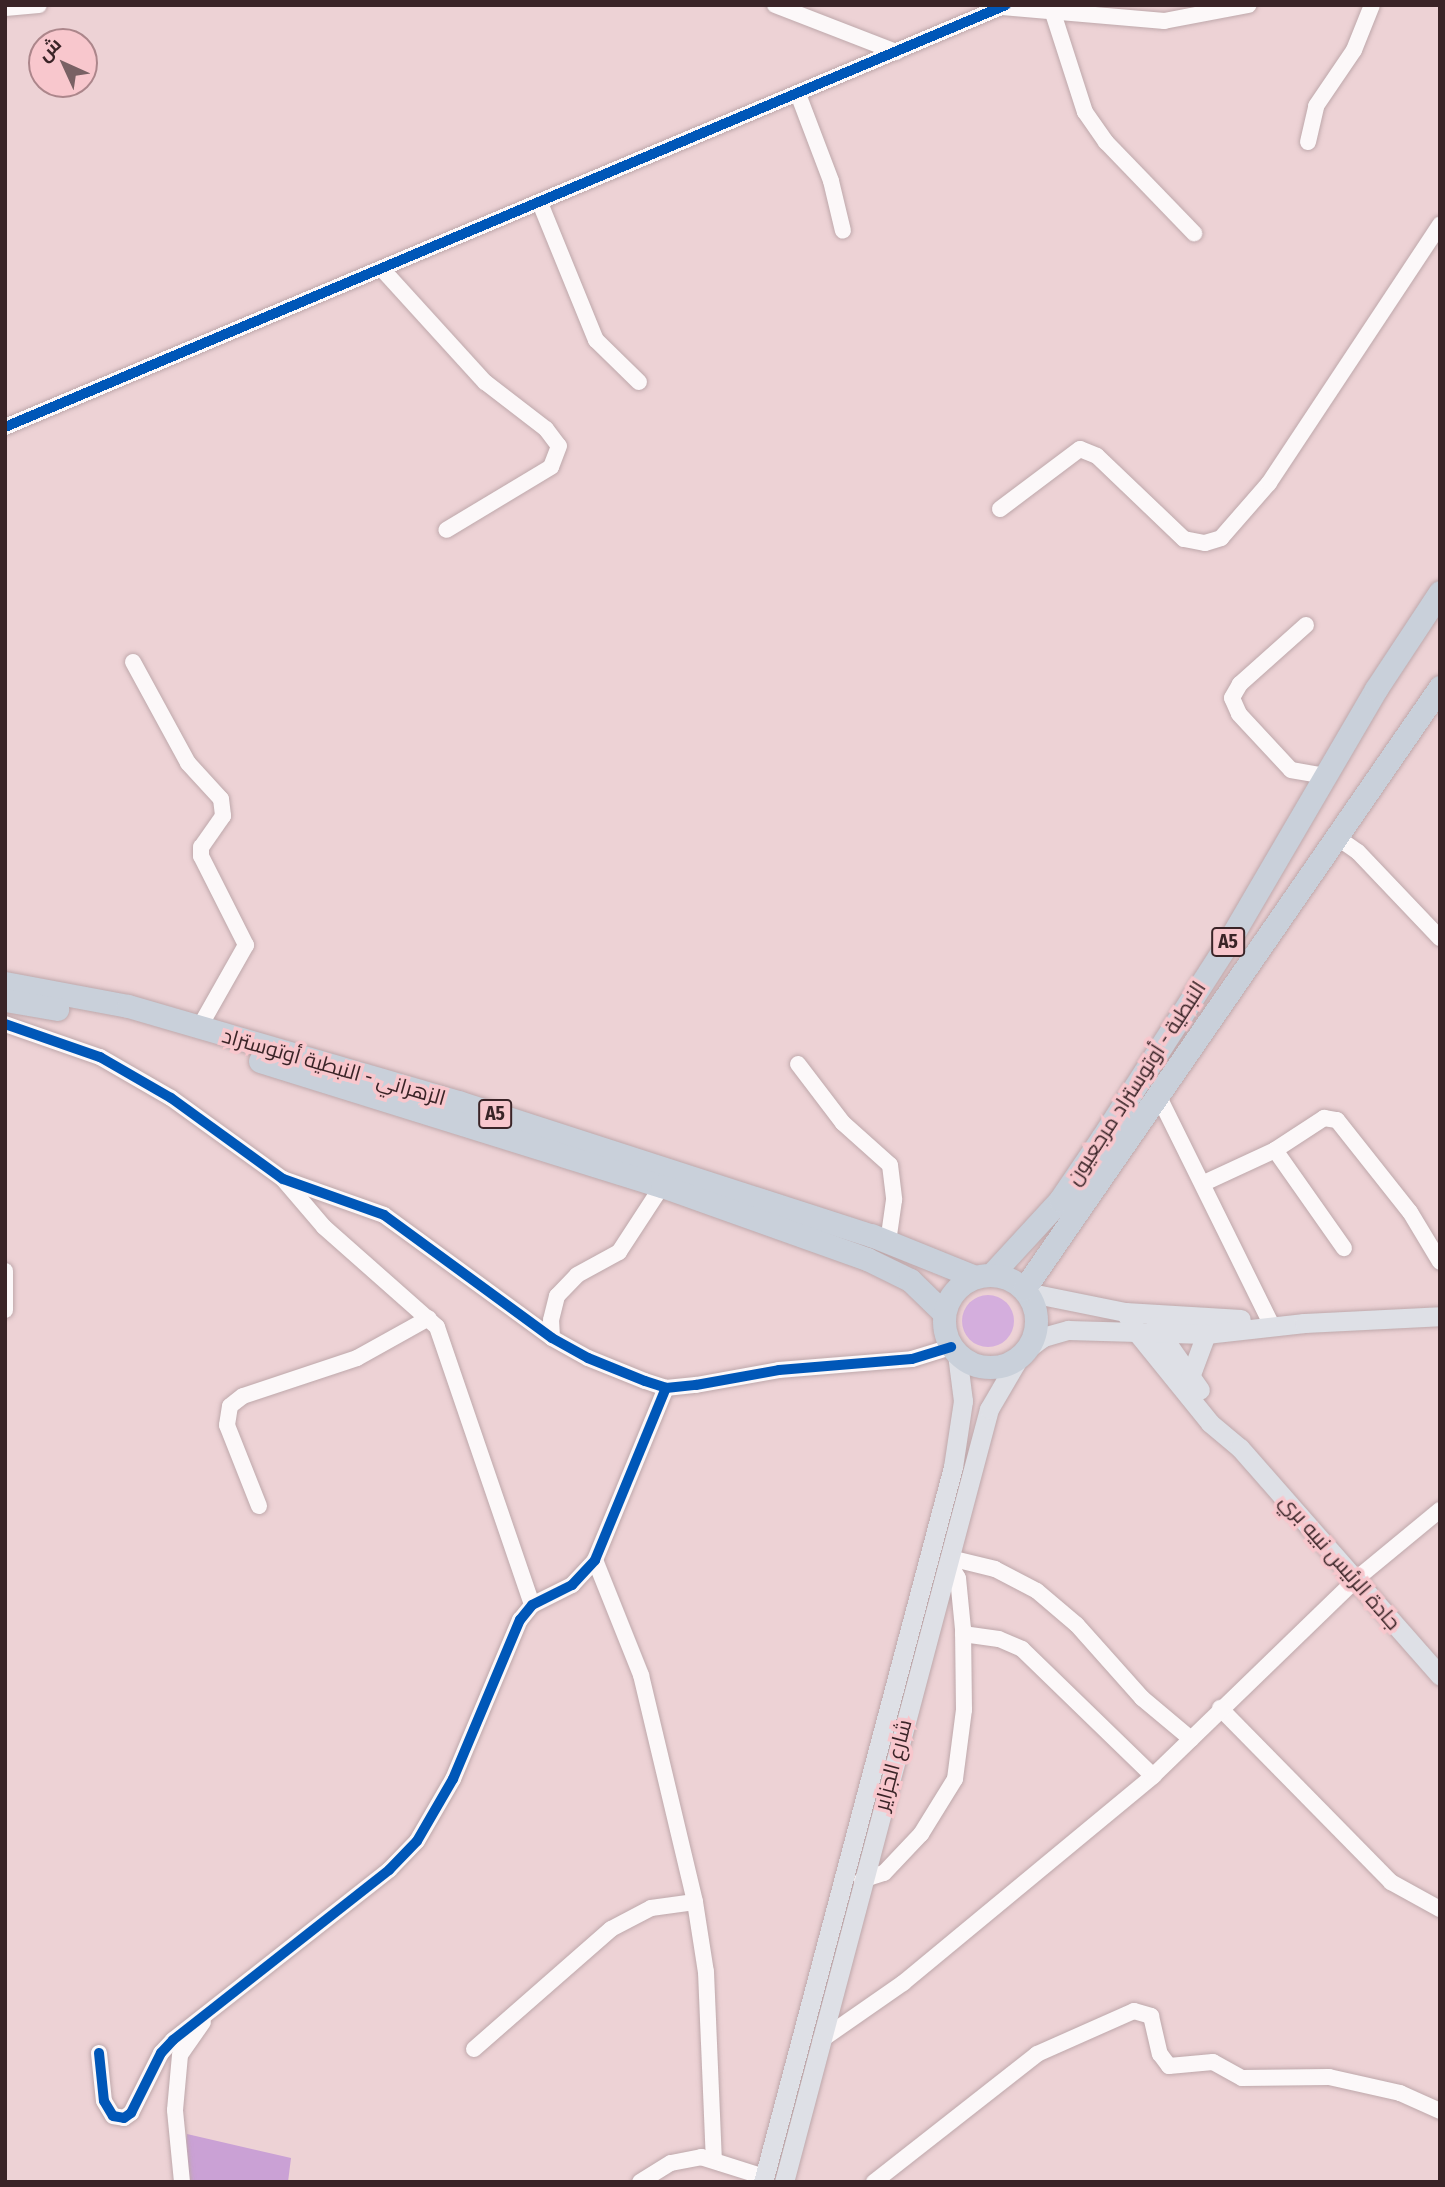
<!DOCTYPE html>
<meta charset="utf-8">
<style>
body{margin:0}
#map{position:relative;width:1445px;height:2187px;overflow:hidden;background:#edd2d5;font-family:"Fira Sans Condensed",Cairo,sans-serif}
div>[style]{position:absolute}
.green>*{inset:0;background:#d4aedd}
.round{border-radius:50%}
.forest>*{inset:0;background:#caa1d5}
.roads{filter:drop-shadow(0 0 2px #bea8ab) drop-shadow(0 0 2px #bea8ab)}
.minor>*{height:16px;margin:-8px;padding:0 8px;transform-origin:8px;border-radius:8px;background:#fcf8f9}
.major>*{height:19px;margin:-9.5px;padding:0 9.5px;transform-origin:9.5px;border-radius:9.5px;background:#dee0e6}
.highway>*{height:23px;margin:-11.5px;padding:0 11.5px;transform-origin:11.5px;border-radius:11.5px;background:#c9d0da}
.highway>.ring{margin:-11.5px;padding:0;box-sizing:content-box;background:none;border:23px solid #c9d0da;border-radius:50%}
.cycleway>*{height:10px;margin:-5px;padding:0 5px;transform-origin:5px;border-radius:5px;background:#0057b8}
span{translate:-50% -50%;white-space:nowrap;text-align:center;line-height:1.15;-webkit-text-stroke:7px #f8c7cd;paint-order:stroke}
.shield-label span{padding:2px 5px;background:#f8c7cd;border:2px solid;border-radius:5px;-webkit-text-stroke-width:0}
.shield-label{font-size:19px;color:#3a2427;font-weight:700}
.street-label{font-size:21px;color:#3a2427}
.frame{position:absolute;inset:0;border:7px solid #3a2427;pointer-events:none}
.north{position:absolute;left:28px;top:28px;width:70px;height:70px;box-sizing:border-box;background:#f8c7cd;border:2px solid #ac868b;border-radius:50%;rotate:315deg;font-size:19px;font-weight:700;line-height:28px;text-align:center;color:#3a2427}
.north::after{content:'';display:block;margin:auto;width:24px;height:32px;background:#796164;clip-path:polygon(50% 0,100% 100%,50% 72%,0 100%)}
</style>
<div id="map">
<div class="green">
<div class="round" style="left:962px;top:1295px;width:52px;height:52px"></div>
</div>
<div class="forest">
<div style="clip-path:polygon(187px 2134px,291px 2158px,288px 2182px,182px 2182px)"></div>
</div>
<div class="roads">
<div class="minor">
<div style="left:775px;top:5px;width:130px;rotate:21.2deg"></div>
<div style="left:1002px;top:7px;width:163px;rotate:4.9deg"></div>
<div style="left:1164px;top:21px;width:86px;rotate:-10.8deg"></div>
<div style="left:5px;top:8px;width:34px;rotate:-5deg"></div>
<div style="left:1053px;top:13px;width:104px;rotate:72.1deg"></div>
<div style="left:1085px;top:112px;width:37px;rotate:55deg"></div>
<div style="left:1106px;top:142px;width:127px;rotate:46deg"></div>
<div style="left:798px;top:94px;width:93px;rotate:69.2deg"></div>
<div style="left:831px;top:181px;width:51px;rotate:76.5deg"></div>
<div style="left:1308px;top:142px;width:37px;rotate:-77deg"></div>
<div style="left:1316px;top:106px;width:68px;rotate:-55.8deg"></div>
<div style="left:1354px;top:50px;width:48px;rotate:-68.2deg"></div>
<div style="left:540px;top:203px;width:148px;rotate:67.8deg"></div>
<div style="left:596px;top:340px;width:60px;rotate:44.3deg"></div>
<div style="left:382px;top:269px;width:153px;rotate:47.7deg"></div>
<div style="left:485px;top:382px;width:77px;rotate:37.6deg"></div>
<div style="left:546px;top:429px;width:21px;rotate:53deg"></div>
<div style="left:559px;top:446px;width:22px;rotate:111deg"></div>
<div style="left:551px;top:467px;width:122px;rotate:149deg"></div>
<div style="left:5px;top:427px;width:1086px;rotate:-22.86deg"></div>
<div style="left:1000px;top:509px;width:100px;rotate:-36.9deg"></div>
<div style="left:1080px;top:449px;width:18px;rotate:22deg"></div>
<div style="left:1097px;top:456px;width:120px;rotate:43.7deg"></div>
<div style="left:1184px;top:539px;width:21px;rotate:11deg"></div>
<div style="left:1205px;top:543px;width:17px;rotate:-17deg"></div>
<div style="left:1221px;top:538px;width:73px;rotate:-48.9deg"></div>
<div style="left:1269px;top:483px;width:310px;rotate:-56.5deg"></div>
<div style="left:1306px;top:625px;width:89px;rotate:138.2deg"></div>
<div style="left:1240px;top:684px;width:16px;rotate:120deg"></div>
<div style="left:1232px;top:698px;width:17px;rotate:66deg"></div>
<div style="left:1239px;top:714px;width:76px;rotate:47.1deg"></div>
<div style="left:1291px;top:770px;width:34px;rotate:10deg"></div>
<div style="left:133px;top:662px;width:115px;rotate:61.4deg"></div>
<div style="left:188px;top:763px;width:49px;rotate:47.5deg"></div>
<div style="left:221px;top:799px;width:17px;rotate:83deg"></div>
<div style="left:223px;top:816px;width:38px;rotate:125deg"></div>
<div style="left:201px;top:847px;width:9px;rotate:90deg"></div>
<div style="left:201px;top:856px;width:100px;rotate:63.2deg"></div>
<div style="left:246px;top:945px;width:95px;rotate:119.5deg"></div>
<div style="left:1338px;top:838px;width:24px;rotate:35deg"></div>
<div style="left:1358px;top:852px;width:119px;rotate:46.4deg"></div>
<div style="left:5px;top:1024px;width:101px;rotate:19.2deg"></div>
<div style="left:100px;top:1057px;width:82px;rotate:30deg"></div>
<div style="left:171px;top:1098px;width:138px;rotate:35.9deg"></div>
<div style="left:283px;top:1179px;width:107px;rotate:19.6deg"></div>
<div style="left:384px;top:1215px;width:208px;rotate:36.2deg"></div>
<div style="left:552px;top:1338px;width:41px;rotate:29.1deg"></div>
<div style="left:588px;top:1358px;width:61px;rotate:22deg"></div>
<div style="left:645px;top:1381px;width:22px;rotate:18deg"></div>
<div style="left:666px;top:1388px;width:30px;rotate:-6deg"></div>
<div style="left:696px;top:1385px;width:84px;rotate:-10.2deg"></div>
<div style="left:779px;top:1370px;width:133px;rotate:-4.7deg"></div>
<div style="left:912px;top:1359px;width:41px;rotate:-17.1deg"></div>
<div style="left:798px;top:1064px;width:74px;rotate:52.7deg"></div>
<div style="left:843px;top:1123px;width:63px;rotate:41.8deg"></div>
<div style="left:890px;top:1165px;width:35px;rotate:83deg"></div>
<div style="left:894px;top:1200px;width:42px;rotate:98.1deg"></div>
<div style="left:1157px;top:1093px;width:262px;rotate:63.7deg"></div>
<div style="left:1275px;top:1150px;width:120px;rotate:54.9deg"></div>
<div style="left:283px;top:1179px;width:63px;rotate:49.5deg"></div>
<div style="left:324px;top:1227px;width:151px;rotate:41.5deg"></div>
<div style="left:437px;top:1327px;width:294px;rotate:71.1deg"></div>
<div style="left:1204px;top:1183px;width:78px;rotate:-24.9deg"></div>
<div style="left:1275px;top:1150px;width:59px;rotate:-33.1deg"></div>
<div style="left:1324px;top:1118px;width:13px;rotate:9deg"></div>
<div style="left:1337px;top:1120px;width:117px;rotate:51.6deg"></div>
<div style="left:1410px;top:1212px;width:58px;rotate:59deg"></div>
<div style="left:5px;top:1271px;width:39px;rotate:90deg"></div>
<div style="left:552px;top:1338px;width:18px;rotate:-93deg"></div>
<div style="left:551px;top:1320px;width:25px;rotate:-76deg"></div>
<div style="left:557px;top:1296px;width:29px;rotate:-46deg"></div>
<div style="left:577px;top:1275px;width:48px;rotate:-28.7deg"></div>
<div style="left:619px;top:1252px;width:79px;rotate:-56.9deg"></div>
<div style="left:259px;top:1506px;width:87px;rotate:-111.6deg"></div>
<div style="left:227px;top:1425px;width:19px;rotate:-81deg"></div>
<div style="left:230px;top:1406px;width:16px;rotate:-38deg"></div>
<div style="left:243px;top:1396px;width:120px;rotate:-18.4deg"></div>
<div style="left:357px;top:1358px;width:82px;rotate:-29.1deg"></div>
<div style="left:950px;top:1558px;width:46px;rotate:13.7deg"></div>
<div style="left:995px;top:1569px;width:47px;rotate:27.6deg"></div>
<div style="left:1037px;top:1591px;width:52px;rotate:40.4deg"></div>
<div style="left:1077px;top:1625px;width:98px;rotate:48.3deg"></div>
<div style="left:1142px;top:1698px;width:64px;rotate:39.9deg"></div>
<div style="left:595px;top:1560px;width:124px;rotate:68.2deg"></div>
<div style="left:641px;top:1675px;width:233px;rotate:76.6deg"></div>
<div style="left:695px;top:1902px;width:71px;rotate:81.1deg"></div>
<div style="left:706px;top:1972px;width:187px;rotate:87.6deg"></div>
<div style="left:963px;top:1634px;width:36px;rotate:8deg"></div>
<div style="left:999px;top:1639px;width:25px;rotate:23deg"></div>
<div style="left:1022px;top:1649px;width:182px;rotate:44.1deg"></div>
<div style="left:1220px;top:1708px;width:244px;rotate:45.5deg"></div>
<div style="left:1391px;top:1882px;width:56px;rotate:28.9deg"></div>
<div style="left:862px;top:1880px;width:23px;rotate:-18deg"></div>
<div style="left:884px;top:1873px;width:54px;rotate:-46.5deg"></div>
<div style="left:921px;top:1834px;width:65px;rotate:-58.3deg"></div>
<div style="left:955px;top:1779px;width:70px;rotate:-82.6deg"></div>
<div style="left:964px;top:1710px;width:81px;rotate:-90.7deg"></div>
<div style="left:963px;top:1629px;width:51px;rotate:-95.6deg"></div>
<div style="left:958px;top:1578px;width:17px;rotate:-121deg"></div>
<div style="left:821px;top:2040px;width:100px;rotate:-34.8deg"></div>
<div style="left:903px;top:1983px;width:325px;rotate:-39.6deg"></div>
<div style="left:1153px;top:1776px;width:281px;rotate:-44.1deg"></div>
<div style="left:1355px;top:1580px;width:110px;rotate:-39.5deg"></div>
<div style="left:474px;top:2049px;width:182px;rotate:-41.2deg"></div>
<div style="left:611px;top:1929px;width:45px;rotate:-27.7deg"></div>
<div style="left:651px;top:1908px;width:44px;rotate:-7.8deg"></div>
<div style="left:99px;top:2053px;width:48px;rotate:84.1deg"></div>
<div style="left:104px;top:2101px;width:17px;rotate:59deg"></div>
<div style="left:113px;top:2116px;width:11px;rotate:10deg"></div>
<div style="left:124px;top:2118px;width:9px;rotate:-36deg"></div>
<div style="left:131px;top:2113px;width:67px;rotate:-63.4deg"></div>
<div style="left:161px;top:2053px;width:18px;rotate:-47deg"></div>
<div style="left:173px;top:2040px;width:275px;rotate:-38.2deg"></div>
<div style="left:389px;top:1870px;width:40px;rotate:-46deg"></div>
<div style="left:417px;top:1841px;width:72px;rotate:-59.9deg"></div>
<div style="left:453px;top:1779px;width:173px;rotate:-67.2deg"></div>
<div style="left:520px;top:1620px;width:19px;rotate:-51deg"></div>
<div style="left:532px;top:1605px;width:45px;rotate:-26.6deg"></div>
<div style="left:572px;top:1585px;width:34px;rotate:-47deg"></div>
<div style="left:595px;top:1560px;width:186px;rotate:-67.6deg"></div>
<div style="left:182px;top:2182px;width:72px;rotate:-95.6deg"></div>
<div style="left:175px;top:2110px;width:55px;rotate:-84.8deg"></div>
<div style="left:180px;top:2055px;width:40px;rotate:-55.1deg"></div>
<div style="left:640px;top:2182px;width:36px;rotate:-32deg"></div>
<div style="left:671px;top:2163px;width:31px;rotate:-11deg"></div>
<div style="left:701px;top:2157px;width:66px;rotate:17.6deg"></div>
<div style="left:874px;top:2182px;width:207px;rotate:-38.1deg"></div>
<div style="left:1037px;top:2054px;width:106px;rotate:-23.9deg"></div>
<div style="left:1134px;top:2011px;width:18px;rotate:16deg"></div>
<div style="left:1151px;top:2016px;width:39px;rotate:77deg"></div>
<div style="left:1160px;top:2054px;width:15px;rotate:53deg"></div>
<div style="left:1169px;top:2066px;width:44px;rotate:-5.2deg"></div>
<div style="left:1213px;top:2062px;width:33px;rotate:29deg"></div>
<div style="left:1242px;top:2078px;width:87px;rotate:-0.7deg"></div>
<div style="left:1329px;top:2077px;width:73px;rotate:12.7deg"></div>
<div style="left:1400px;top:2093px;width:44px;rotate:24.2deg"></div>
</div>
<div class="major">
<div style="left:1026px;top:1292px;width:101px;rotate:11.4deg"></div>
<div style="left:1125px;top:1312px;width:116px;rotate:3.5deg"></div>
<div style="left:1125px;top:1312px;width:26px;rotate:59deg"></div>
<div style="left:1138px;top:1334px;width:114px;rotate:51deg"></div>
<div style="left:1210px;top:1423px;width:39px;rotate:40deg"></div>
<div style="left:1240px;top:1448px;width:303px;rotate:48.7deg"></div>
<div style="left:1155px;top:1326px;width:78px;rotate:54.9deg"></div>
<div style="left:1026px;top:1350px;width:21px;rotate:-37deg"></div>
<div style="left:1043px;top:1337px;width:26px;rotate:-16deg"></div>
<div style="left:1068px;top:1330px;width:138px;rotate:1.7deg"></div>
<div style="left:1206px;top:1334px;width:99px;rotate:-6.4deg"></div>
<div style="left:1304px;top:1323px;width:136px;rotate:-2.9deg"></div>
<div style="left:1190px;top:1377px;width:46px;rotate:-69.6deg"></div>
<div style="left:763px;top:2182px;width:740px;rotate:-75.12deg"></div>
<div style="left:953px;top:1467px;width:67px;rotate:-81.4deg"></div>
<div style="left:963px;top:1401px;width:47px;rotate:-97.3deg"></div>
<div style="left:784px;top:2182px;width:800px;rotate:-75.15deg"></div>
<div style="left:989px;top:1409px;width:61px;rotate:-59.7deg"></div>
</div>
<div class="highway">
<div style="left:5px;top:983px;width:125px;rotate:10.6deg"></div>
<div style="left:128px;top:1006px;width:344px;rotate:16.2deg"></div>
<div style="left:458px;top:1102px;width:434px;rotate:17.9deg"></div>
<div style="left:871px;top:1235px;width:112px;rotate:22deg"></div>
<div style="left:5px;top:1000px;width:53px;rotate:9.8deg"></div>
<div style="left:260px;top:1061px;width:421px;rotate:17.3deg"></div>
<div style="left:662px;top:1186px;width:218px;rotate:19.6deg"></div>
<div style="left:867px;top:1259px;width:48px;rotate:26deg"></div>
<div style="left:910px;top:1280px;width:47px;rotate:44.1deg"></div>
<div style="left:991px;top:1275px;width:102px;rotate:-47.4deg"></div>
<div style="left:1060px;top:1200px;width:75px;rotate:-55.9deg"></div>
<div style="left:1102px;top:1138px;width:231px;rotate:-57.2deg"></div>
<div style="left:1227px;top:944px;width:295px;rotate:-59.7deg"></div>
<div style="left:1376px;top:689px;width:116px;rotate:-56.6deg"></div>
<div class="ring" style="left:944px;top:1275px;width:69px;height:69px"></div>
<div style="left:1024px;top:1289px;width:732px;rotate:-55.35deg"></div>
</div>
</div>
<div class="cycleway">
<div style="left:5px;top:427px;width:1086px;rotate:-22.86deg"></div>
<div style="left:5px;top:1024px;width:101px;rotate:19.2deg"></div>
<div style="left:100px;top:1057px;width:82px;rotate:30deg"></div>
<div style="left:171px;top:1098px;width:138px;rotate:35.9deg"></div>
<div style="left:283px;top:1179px;width:107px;rotate:19.6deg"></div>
<div style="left:384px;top:1215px;width:208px;rotate:36.2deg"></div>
<div style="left:552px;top:1338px;width:41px;rotate:29.1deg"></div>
<div style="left:588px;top:1358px;width:61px;rotate:22deg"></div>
<div style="left:645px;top:1381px;width:22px;rotate:18deg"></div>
<div style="left:666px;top:1388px;width:30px;rotate:-6deg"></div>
<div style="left:696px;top:1385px;width:84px;rotate:-10.2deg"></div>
<div style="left:779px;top:1370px;width:133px;rotate:-4.7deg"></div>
<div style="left:912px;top:1359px;width:41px;rotate:-17.1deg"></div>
<div style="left:99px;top:2053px;width:48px;rotate:84.1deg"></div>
<div style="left:104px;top:2101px;width:17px;rotate:59deg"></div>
<div style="left:113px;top:2116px;width:11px;rotate:10deg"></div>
<div style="left:124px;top:2118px;width:9px;rotate:-36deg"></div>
<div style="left:131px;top:2113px;width:67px;rotate:-63.4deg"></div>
<div style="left:161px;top:2053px;width:18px;rotate:-47deg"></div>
<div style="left:173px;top:2040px;width:275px;rotate:-38.2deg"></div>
<div style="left:389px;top:1870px;width:40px;rotate:-46deg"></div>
<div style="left:417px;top:1841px;width:72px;rotate:-59.9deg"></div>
<div style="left:453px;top:1779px;width:173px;rotate:-67.2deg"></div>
<div style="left:520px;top:1620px;width:19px;rotate:-51deg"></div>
<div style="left:532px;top:1605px;width:45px;rotate:-26.6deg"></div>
<div style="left:572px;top:1585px;width:34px;rotate:-47deg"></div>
<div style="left:595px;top:1560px;width:186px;rotate:-67.6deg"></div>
</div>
<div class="shield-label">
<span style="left:1228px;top:942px">A5</span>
<span style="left:495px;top:1114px">A5</span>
</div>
<div class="street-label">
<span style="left:334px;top:1067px;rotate:16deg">الزهراني - النبطية أوتوستراد</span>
<span style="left:1136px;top:1083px;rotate:-57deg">النبطية - أوتوستراد مرجعيون</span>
<span style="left:1340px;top:1562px;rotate:49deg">جادة الرئيس نبيه بري</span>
<span style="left:893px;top:1765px;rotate:-75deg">شارع الجزاير</span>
</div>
<div class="frame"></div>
<div class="north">ش</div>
</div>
